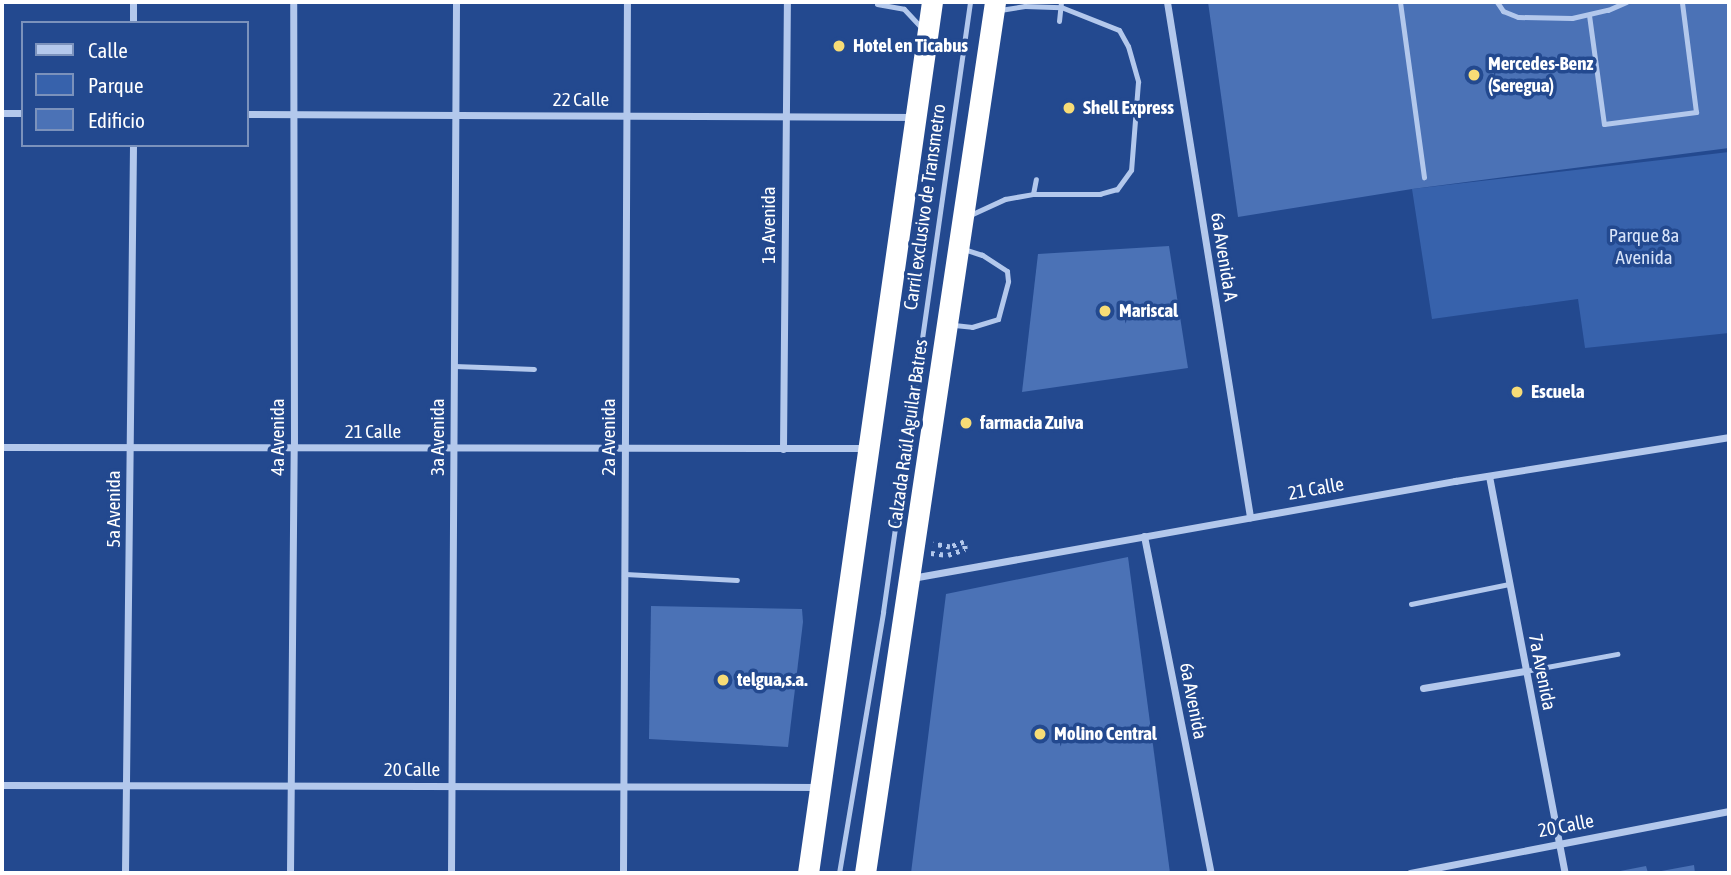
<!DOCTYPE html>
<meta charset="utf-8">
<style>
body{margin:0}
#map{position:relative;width:1731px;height:875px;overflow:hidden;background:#23498f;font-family:"Asap Condensed",sans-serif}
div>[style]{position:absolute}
.green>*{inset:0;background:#3762ac}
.building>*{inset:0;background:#4b72b6}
.path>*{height:4.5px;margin-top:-2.25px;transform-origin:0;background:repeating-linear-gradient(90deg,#b3c8ec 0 3.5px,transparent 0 8.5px)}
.lane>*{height:5px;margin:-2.5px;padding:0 2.5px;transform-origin:2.5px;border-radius:2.5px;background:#b3c8ec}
.street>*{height:7px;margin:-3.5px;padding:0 3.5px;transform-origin:3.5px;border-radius:3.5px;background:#b3c8ec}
.highway>*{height:21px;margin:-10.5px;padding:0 10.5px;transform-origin:10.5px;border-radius:10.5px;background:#fff}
.dots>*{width:19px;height:19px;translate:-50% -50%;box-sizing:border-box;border:4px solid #23498f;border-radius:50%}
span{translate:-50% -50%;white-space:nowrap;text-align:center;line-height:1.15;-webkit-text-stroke:7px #23498f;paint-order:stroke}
.poi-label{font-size:19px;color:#fff;font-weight:700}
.left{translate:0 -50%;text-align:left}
.street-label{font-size:19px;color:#fff}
.park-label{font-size:19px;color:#d8e4f9}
.frame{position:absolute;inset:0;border:4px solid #fff;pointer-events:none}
.legend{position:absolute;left:21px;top:21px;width:228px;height:126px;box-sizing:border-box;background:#23498f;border:2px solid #7b92bc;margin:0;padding:9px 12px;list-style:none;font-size:21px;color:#fff}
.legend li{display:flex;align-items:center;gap:14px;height:35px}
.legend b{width:35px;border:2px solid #7b92bc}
</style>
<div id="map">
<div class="green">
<div style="clip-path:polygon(1729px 152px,1729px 333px,1585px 348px,1578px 299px,1432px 319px,1412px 189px)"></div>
</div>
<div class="building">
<div style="clip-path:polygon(1208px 2px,1729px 2px,1729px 148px,1412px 189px,1238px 217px)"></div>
<div style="clip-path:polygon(1169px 246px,1188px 368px,1022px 392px,1038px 254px)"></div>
<div style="clip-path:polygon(1128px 557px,1170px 873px,911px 873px,946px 594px)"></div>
<div style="clip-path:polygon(651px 606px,802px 609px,803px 622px,788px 747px,649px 739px)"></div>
<div style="clip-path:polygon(1694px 865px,1695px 873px,1656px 873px,1656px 872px)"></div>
<div style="clip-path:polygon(1646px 866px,1648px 873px,1615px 873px,1615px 872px)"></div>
</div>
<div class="path">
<div style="left:931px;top:553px;width:17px;rotate:7deg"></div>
<div style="left:948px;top:555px;width:18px;rotate:-19deg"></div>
<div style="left:965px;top:549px;width:7px;rotate:-98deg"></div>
<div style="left:964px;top:542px;width:15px;rotate:160deg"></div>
<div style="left:950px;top:547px;width:17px;rotate:-170deg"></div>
</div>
<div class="lane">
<div style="left:1400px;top:2px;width:177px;rotate:82.2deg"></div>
<div style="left:1497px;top:2px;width:11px;rotate:56deg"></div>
<div style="left:1503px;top:11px;width:16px;rotate:22deg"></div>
<div style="left:1518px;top:17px;width:54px;rotate:1.1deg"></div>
<div style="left:1572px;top:18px;width:37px;rotate:-13deg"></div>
<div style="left:1608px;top:10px;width:20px;rotate:-24deg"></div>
<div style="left:877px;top:4px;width:27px;rotate:10deg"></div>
<div style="left:904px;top:9px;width:25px;rotate:47deg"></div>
<div style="left:1000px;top:10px;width:25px;rotate:-9deg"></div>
<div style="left:1025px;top:6px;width:36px;rotate:2deg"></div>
<div style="left:1061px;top:7px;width:62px;rotate:21.6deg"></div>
<div style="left:1119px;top:30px;width:18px;rotate:61deg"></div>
<div style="left:1128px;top:46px;width:37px;rotate:74deg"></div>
<div style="left:1138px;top:82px;width:88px;rotate:94.5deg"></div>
<div style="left:1131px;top:170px;width:24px;rotate:126deg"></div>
<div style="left:1117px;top:189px;width:18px;rotate:164deg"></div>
<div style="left:1100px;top:194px;width:67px;rotate:180deg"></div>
<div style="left:1589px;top:15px;width:110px;rotate:82.2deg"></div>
<div style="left:1604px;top:124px;width:93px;rotate:-7.4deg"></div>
<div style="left:1696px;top:112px;width:111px;rotate:-97.3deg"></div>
<div style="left:1059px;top:21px;width:19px;rotate:-84deg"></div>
<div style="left:968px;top:216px;width:41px;rotate:-24.7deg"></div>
<div style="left:1005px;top:199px;width:28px;rotate:-10deg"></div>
<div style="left:1033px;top:194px;width:15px;rotate:-79deg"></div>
<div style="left:954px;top:325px;width:18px;rotate:6deg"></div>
<div style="left:972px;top:327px;width:27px;rotate:-17deg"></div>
<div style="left:998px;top:319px;width:39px;rotate:-75deg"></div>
<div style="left:1008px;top:281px;width:10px;rotate:-96deg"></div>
<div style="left:1007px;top:271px;width:30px;rotate:-147deg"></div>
<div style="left:982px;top:255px;width:19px;rotate:-162deg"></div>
<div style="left:454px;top:366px;width:80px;rotate:2.1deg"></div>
<div style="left:625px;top:574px;width:112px;rotate:3.1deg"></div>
<div style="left:1411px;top:604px;width:100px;rotate:-11.5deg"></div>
<div style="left:1525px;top:671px;width:94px;rotate:-10.5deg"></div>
<div style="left:839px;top:873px;width:265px;rotate:-80.4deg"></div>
<div style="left:883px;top:612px;width:616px;rotate:-81.88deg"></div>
</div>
<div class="street">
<div style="left:1167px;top:2px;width:522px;rotate:80.84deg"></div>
<div style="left:133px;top:23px;width:21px;rotate:-90deg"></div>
<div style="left:2px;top:113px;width:21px"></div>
<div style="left:247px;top:114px;width:668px;rotate:0.26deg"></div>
<div style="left:2px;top:447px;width:864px;rotate:0.07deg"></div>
<div style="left:783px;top:449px;width:447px;rotate:-89.5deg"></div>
<div style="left:1489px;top:476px;width:404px;rotate:79.2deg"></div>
<div style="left:1144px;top:536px;width:344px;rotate:78.8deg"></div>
<div style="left:912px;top:578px;width:552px;rotate:-10.13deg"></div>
<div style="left:1455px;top:481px;width:278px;rotate:-9.1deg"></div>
<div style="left:1423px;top:688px;width:103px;rotate:-9.5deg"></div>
<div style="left:2px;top:785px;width:815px;rotate:0.14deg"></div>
<div style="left:125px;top:873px;width:728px;rotate:-89.37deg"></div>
<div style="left:290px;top:873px;width:425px;rotate:-89.5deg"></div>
<div style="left:294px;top:448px;width:446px;rotate:-90.1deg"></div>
<div style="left:451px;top:873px;width:871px;rotate:-89.67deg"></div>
<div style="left:623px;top:873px;width:871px;rotate:-89.74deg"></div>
<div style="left:1410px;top:873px;width:325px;rotate:-11deg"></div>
</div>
<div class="highway">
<div style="left:808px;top:873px;width:880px;rotate:-81.9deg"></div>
<div style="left:865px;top:873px;width:881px;rotate:-81.51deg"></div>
</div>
<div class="dots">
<div style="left:839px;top:46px;background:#f7dc76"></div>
<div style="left:1474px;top:75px;background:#f7dc76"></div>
<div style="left:1069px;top:108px;background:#f7dc76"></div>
<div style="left:1105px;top:311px;background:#f7dc76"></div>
<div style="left:1517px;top:392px;background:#f7dc76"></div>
<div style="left:966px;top:423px;background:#f7dc76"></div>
<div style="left:723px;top:680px;background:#f7dc76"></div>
<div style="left:1040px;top:734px;background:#f7dc76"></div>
</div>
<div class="poi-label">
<span class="left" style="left:853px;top:46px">Hotel en Ticabus</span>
<span class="left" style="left:1488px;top:75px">Mercedes-Benz<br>(Seregua)</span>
<span class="left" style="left:1083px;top:108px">Shell Express</span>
<span class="left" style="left:1119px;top:311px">Mariscal</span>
<span class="left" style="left:1531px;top:392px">Escuela</span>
<span class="left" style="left:980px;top:423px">farmacia Zuiva</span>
<span class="left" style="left:737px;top:680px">telgua,s.a.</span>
<span class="left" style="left:1054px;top:734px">Molino Central</span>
</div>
<div class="street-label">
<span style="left:581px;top:100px">22 Calle</span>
<span style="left:925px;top:207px;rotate:-82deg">Carril exclusivo de Transmetro</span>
<span style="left:769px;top:225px;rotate:-90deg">1a Avenida</span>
<span style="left:1224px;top:257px;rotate:81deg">6a Avenida A</span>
<span style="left:373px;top:432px">21 Calle</span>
<span style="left:908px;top:434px;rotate:-82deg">Calzada Raúl Aguilar Batres</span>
<span style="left:278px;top:437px;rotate:-90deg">4a Avenida</span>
<span style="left:438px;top:437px;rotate:-90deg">3a Avenida</span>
<span style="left:609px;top:437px;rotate:-90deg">2a Avenida</span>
<span style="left:1316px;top:489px;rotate:-10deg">21 Calle</span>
<span style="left:114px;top:509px;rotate:-90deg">5a Avenida</span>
<span style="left:1542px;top:672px;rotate:79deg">7a Avenida</span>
<span style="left:1193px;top:701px;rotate:79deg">6a Avenida</span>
<span style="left:412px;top:770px">20 Calle</span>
<span style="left:1566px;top:826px;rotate:-11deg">20 Calle</span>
</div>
<div class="park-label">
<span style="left:1644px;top:247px">Parque 8a<br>Avenida</span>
</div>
<div class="frame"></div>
<ul class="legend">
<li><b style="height:9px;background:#b3c8ec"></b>Calle</li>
<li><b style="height:19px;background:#3762ac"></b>Parque</li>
<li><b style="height:19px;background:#4b72b6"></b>Edificio</li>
</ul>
</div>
